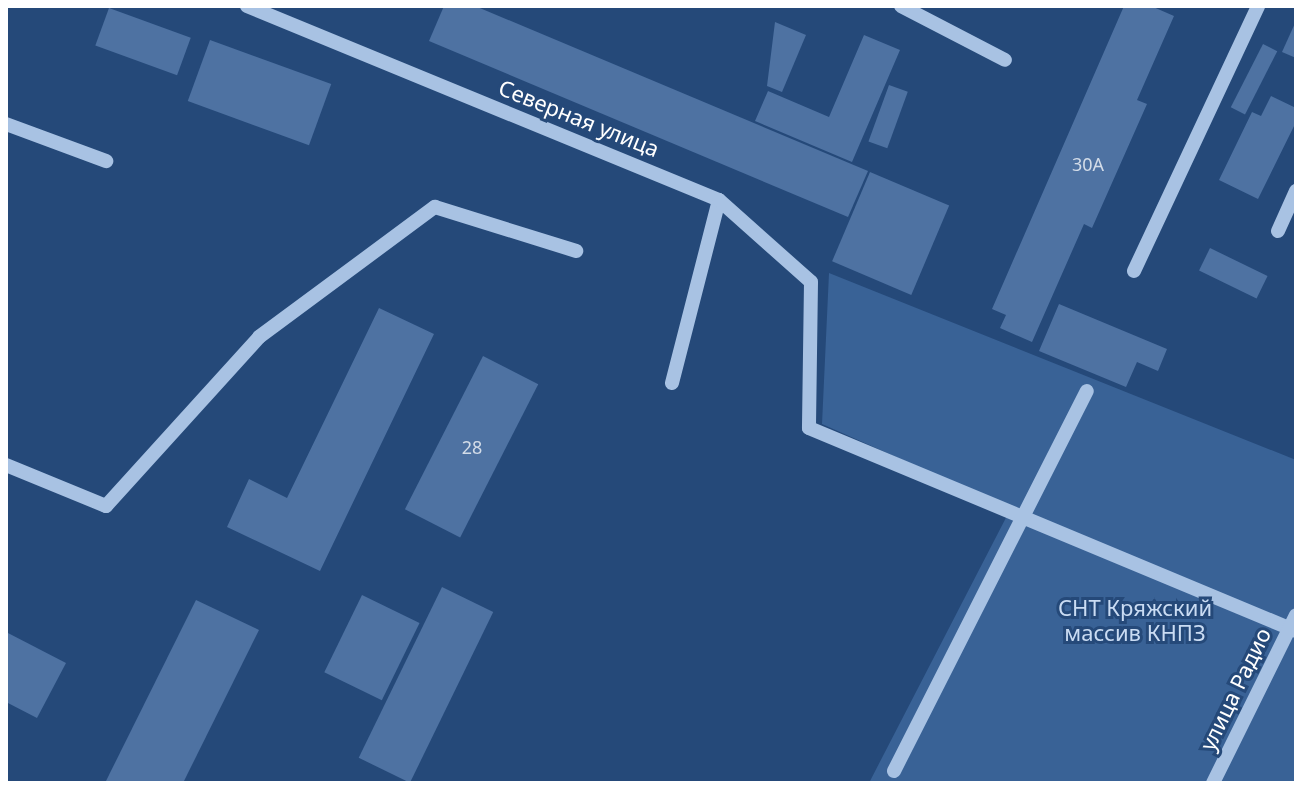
<!DOCTYPE html>
<meta charset="utf-8">
<style>
body{margin:0}
#map{position:relative;width:1302px;height:789px;overflow:hidden;background:#254979;font-family:"Noto Sans",sans-serif}
div>[style]{position:absolute}
.green>*{inset:0;background:#396296}
.building>*{inset:0;background:#4e72a2;transform-origin:0 0}
.minor>*{height:14px;margin:-7px;padding:0 7px;transform-origin:7px;border-radius:7px;background:#a8c2e3}
span{translate:-50% -50%;white-space:nowrap;text-align:center;line-height:1.15;-webkit-text-stroke:6px #254979;paint-order:stroke}
.number-label{font-size:18px;color:#d3dce8}
.number-label span{-webkit-text-stroke-width:0}
.street-label{font-size:22px;color:#fff}
.park-label{font-size:22px;color:#cadcf3}
.frame{position:absolute;inset:0;border:8px solid #fff;pointer-events:none}
</style>
<div id="map">
<div class="green">
<div style="clip-path:polygon(829px 273px,1296px 460px,1296px 783px,869px 783px,1011px 508px,822px 424px)"></div>
</div>
<div class="building">
<div style="clip-path:polygon(444px 6px,475px 6px,868px 171px,848px 217px,429px 41px)"></div>
<div style="clip-path:polygon(1124px 6px,1151px 6px,1174px 16px,1137px 100px,1147px 104px,1092px 228px,1084px 224px,1032px 342px,1000px 328px,1006px 315px,992px 309px)"></div>
<div style="left:109px;top:8px;width:87px;height:40px;rotate:20deg"></div>
<div style="clip-path:polygon(1296px 21px,1296px 58px,1282px 52px)"></div>
<div style="clip-path:polygon(775px 22px,806px 35px,782px 92px,767px 86px)"></div>
<div style="clip-path:polygon(864px 35px,900px 50px,852px 162px,755px 121px,768px 91px,829px 117px)"></div>
<div style="left:210px;top:40px;width:129px;height:65px;rotate:20deg"></div>
<div style="left:1263px;top:44px;width:16px;height:71px;rotate:27deg"></div>
<div style="left:889px;top:85px;width:20px;height:60px;rotate:20deg"></div>
<div style="clip-path:polygon(1271px 96px,1296px 108px,1296px 122px,1258px 199px,1219px 180px,1252px 112px,1261px 116px)"></div>
<div style="left:870px;top:172px;width:86px;height:97px;rotate:23deg"></div>
<div style="left:1210px;top:248px;width:64px;height:25px;rotate:26deg"></div>
<div style="clip-path:polygon(1059px 304px,1167px 349px,1158px 371px,1137px 362px,1126px 387px,1039px 351px)"></div>
<div style="clip-path:polygon(379px 308px,434px 334px,320px 571px,227px 527px,249px 479px,287px 498px)"></div>
<div style="left:483px;top:356px;width:62px;height:172px;rotate:27deg"></div>
<div style="left:442px;top:587px;width:57px;height:190px;rotate:26deg"></div>
<div style="left:362px;top:595px;width:64px;height:86px;rotate:26deg"></div>
<div style="clip-path:polygon(196px 600px,259px 630px,183px 783px,105px 783px)"></div>
<div style="clip-path:polygon(6px 632px,66px 663px,37px 718px,6px 702px)"></div>
</div>
<div class="minor">
<div style="left:247px;top:6px;width:510px;rotate:22.34deg"></div>
<div style="left:719px;top:200px;width:189px;rotate:104.4deg"></div>
<div style="left:901px;top:6px;width:117px;rotate:27.4deg"></div>
<div style="left:6px;top:124px;width:107px;rotate:20.3deg"></div>
<div style="left:719px;top:200px;width:123px;rotate:41.7deg"></div>
<div style="left:811px;top:282px;width:146px;rotate:90.8deg"></div>
<div style="left:809px;top:428px;width:528px;rotate:22.63deg"></div>
<div style="left:1278px;top:231px;width:44px;rotate:-65.8deg"></div>
<div style="left:1134px;top:271px;width:293px;rotate:-64.9deg"></div>
<div style="left:6px;top:465px;width:108px;rotate:22.3deg"></div>
<div style="left:106px;top:506px;width:228px;rotate:-47.8deg"></div>
<div style="left:259px;top:337px;width:219px;rotate:-36.5deg"></div>
<div style="left:435px;top:207px;width:148px;rotate:17.3deg"></div>
<div style="left:894px;top:771px;width:426px;rotate:-63.1deg"></div>
<div style="left:1213px;top:783px;width:187px;rotate:-63.7deg"></div>
</div>
<div class="number-label">
<span style="left:1088px;top:164px">30А</span>
<span style="left:472px;top:447px">28</span>
</div>
<div class="street-label">
<span style="left:579px;top:118px;rotate:22deg">Северная улица</span>
<span style="left:1235px;top:689px;rotate:-64deg">улица Радио</span>
</div>
<div class="park-label">
<span style="left:1135px;top:620px">СНТ Кряжский<br>массив КНПЗ</span>
</div>
<div class="frame"></div>
</div>
